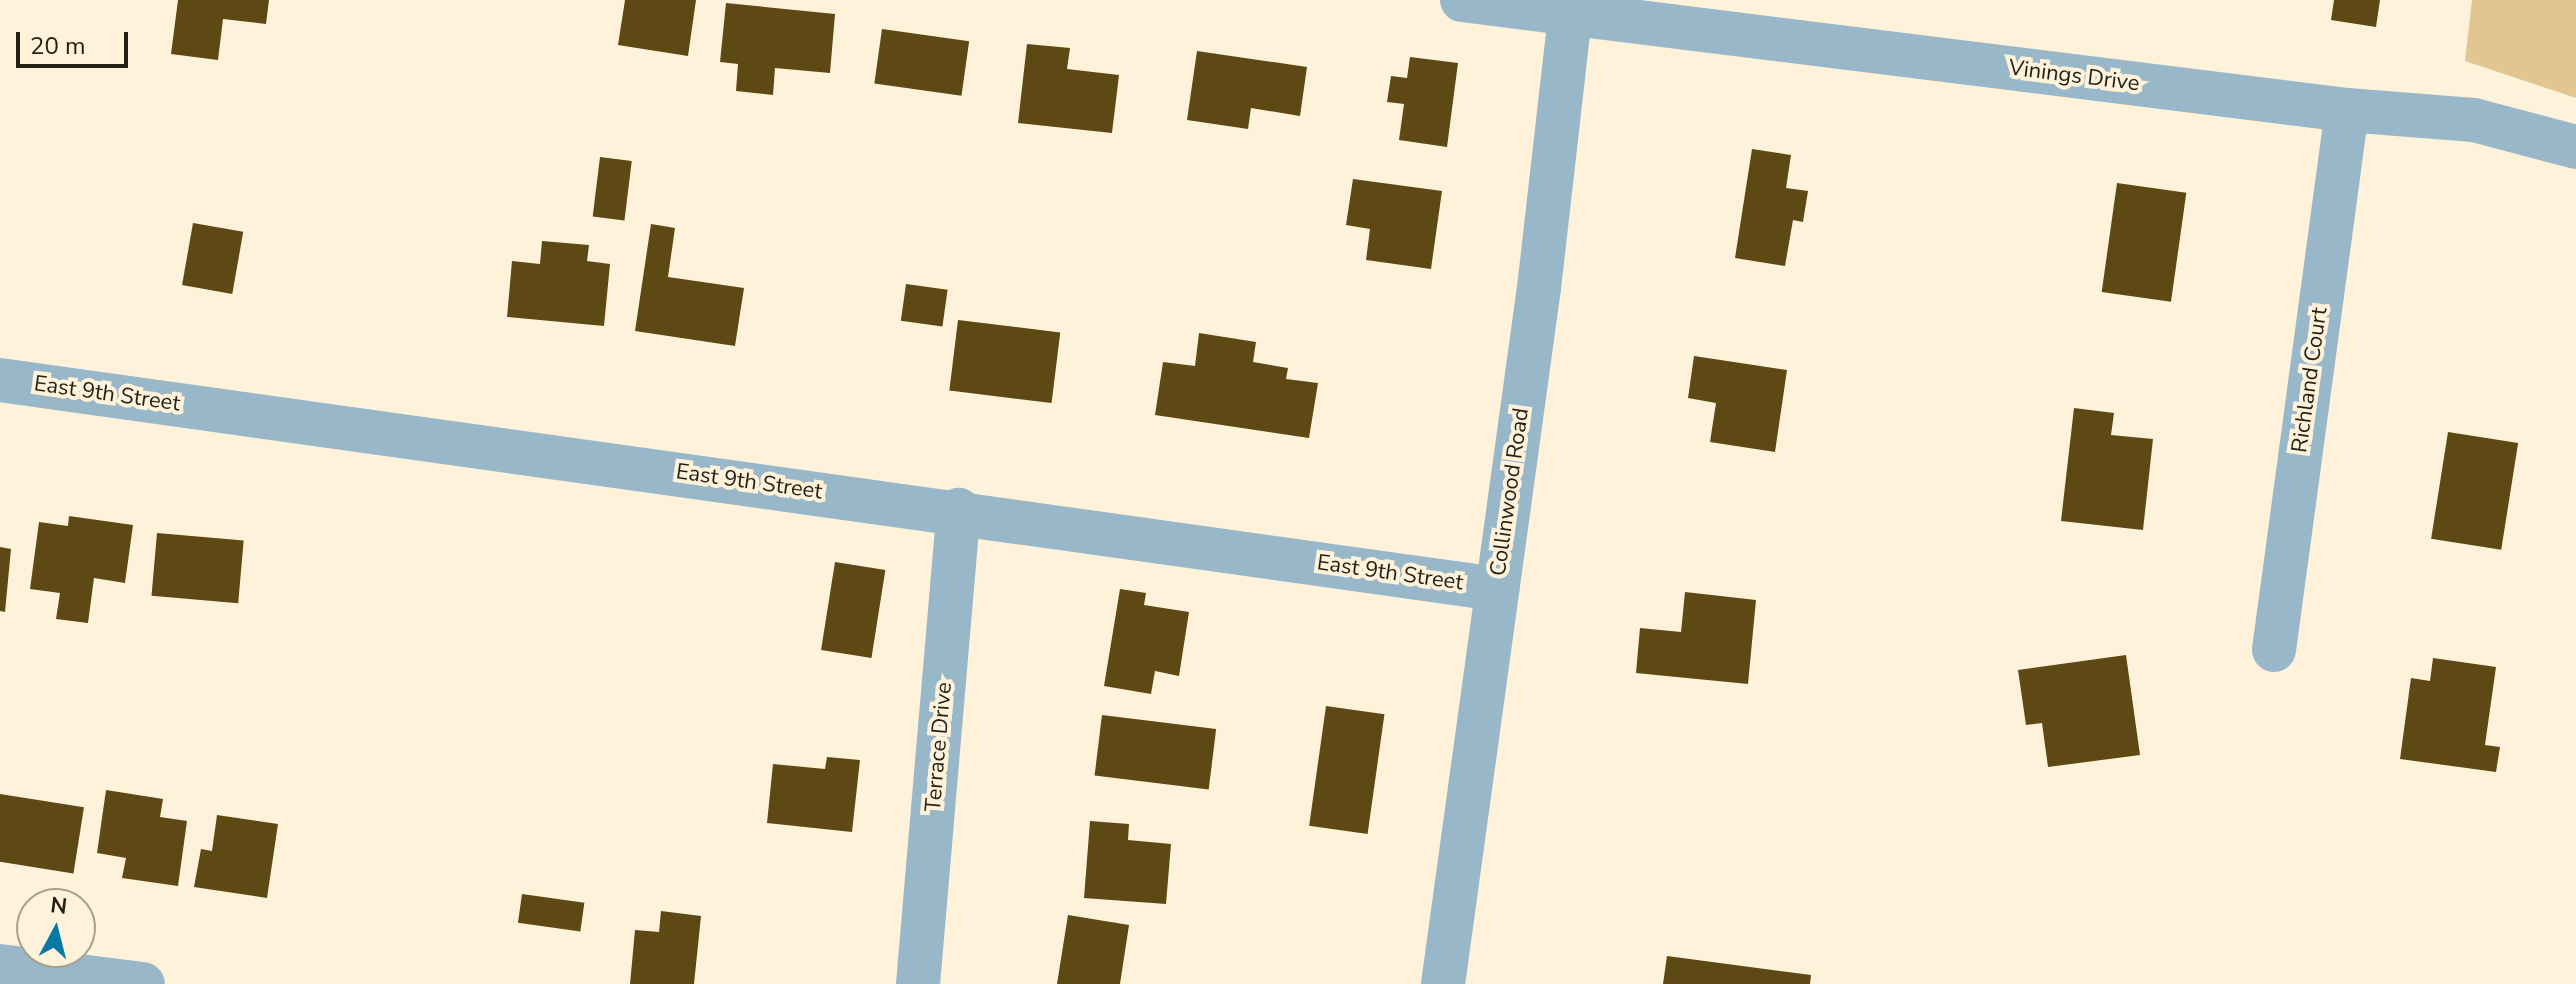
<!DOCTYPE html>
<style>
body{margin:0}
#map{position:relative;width:2576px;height:984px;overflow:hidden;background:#fef2da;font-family:"Nunito Sans",sans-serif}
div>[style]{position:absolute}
.green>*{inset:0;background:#e1c692}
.building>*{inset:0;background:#5e4814;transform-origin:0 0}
.minor>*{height:44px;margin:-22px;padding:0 22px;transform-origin:22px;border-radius:22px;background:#98b7c8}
span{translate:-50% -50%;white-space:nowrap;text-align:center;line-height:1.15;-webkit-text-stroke:8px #fef2da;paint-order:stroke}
.street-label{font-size:22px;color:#241f14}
.north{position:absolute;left:16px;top:888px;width:80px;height:80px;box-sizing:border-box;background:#fef2da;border:2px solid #a79e8b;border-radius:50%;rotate:7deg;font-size:22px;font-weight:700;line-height:32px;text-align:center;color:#241f14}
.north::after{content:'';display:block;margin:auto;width:28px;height:36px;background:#0879a3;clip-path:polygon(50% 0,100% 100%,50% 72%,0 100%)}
.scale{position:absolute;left:16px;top:32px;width:112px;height:36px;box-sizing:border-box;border:4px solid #241f14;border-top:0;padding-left:10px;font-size:24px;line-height:28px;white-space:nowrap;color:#241f14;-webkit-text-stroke:6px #fef2da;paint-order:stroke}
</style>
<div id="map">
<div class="green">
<div style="clip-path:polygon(2472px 0,2576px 0,2576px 98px,2465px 61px)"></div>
</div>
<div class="building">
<div style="clip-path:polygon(178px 0,269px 0,266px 24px,223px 19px,218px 60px,171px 54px)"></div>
<div style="clip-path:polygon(625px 0,696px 0,688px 56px,618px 45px)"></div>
<div style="clip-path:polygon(2334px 0,2380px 0,2376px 27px,2331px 20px)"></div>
<div style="clip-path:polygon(726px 3px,835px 14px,830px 73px,775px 68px,773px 95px,736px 91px,738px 64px,720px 62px)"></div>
<div style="left:882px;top:29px;width:88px;height:55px;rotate:8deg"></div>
<div style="clip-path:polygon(1027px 44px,1070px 48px,1067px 69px,1119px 75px,1112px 133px,1018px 123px)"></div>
<div style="clip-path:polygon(1197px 51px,1307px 67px,1300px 116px,1251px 108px,1248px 129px,1187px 120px)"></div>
<div style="clip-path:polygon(1410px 57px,1458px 63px,1447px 147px,1399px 140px,1404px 104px,1387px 102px,1391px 76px,1407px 78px)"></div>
<div style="clip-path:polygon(1752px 149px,1791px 155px,1786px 188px,1808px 191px,1803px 222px,1793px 220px,1785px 266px,1735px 258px)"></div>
<div style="left:600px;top:157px;width:32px;height:60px;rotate:7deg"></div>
<div style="clip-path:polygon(1353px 179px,1442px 191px,1431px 269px,1366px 260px,1370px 229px,1346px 225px)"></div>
<div style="left:2117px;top:183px;width:70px;height:110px;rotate:8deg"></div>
<div style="left:193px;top:223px;width:51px;height:63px;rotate:10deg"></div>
<div style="clip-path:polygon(651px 224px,675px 228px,668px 277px,744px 288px,735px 346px,635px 331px)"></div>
<div style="clip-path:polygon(542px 241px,589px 245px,587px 261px,610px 264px,604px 326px,507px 317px,512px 261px,540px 264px)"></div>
<div style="left:906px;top:284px;width:42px;height:37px;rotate:8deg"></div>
<div style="left:958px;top:320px;width:103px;height:71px;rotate:7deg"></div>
<div style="clip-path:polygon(1199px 333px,1256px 342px,1253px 362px,1288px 368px,1286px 379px,1318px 383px,1309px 438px,1155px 415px,1163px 362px,1195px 366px)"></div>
<div style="clip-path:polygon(1694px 356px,1787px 370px,1775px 452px,1710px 442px,1716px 403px,1688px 398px)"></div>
<div style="clip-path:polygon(2074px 408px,2114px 413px,2111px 435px,2153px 439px,2143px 530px,2061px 521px)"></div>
<div style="left:2448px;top:432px;width:71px;height:108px;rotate:9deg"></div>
<div style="clip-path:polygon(69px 516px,133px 525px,125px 583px,94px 578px,88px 623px,56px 619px,60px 593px,30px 589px,39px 522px,68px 526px)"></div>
<div style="left:157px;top:533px;width:87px;height:63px;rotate:5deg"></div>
<div style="clip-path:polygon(0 547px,11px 549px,5px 612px,0 611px)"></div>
<div style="left:835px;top:562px;width:51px;height:89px;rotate:9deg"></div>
<div style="clip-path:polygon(1120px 589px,1146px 593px,1144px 605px,1189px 612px,1179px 676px,1155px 671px,1151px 694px,1104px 686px)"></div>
<div style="clip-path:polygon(1685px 592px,1756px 600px,1748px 684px,1636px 673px,1640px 628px,1681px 632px)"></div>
<div style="clip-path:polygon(2126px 655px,2140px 755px,2048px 767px,2042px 723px,2026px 725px,2018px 670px)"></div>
<div style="clip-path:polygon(2433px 658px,2496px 667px,2485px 745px,2500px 747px,2496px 772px,2400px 759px,2411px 678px,2430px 681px)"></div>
<div style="left:1326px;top:706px;width:59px;height:121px;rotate:8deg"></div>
<div style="left:1102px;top:715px;width:115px;height:61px;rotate:7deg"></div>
<div style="clip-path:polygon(827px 757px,860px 760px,852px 832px,767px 823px,773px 764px,825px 769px)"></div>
<div style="clip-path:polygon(106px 790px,163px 799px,160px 817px,187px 821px,178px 886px,122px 878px,126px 858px,97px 853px)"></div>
<div style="left:0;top:794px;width:85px;height:67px;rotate:9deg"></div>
<div style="clip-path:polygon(217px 815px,278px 824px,267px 898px,194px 887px,201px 849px,212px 851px)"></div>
<div style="clip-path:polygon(1090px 821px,1129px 824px,1128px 840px,1171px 844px,1166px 904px,1084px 898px)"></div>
<div style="left:522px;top:894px;width:63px;height:29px;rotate:8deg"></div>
<div style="clip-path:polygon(661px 911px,701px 916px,694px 984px,630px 984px,635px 930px,659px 932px)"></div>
<div style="clip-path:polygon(1068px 915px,1129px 925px,1120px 984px,1057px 984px)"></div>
<div style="clip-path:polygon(1667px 956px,1811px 975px,1810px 984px,1663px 984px)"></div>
</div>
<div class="minor">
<div style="left:1462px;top:0;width:892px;rotate:7.09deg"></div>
<div style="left:2347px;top:110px;width:127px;rotate:4.5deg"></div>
<div style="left:2474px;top:120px;width:106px;rotate:14.8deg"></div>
<div style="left:0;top:380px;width:1512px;rotate:7.95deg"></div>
<div style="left:2274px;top:650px;width:545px;rotate:-82.3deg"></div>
<div style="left:0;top:966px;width:144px;rotate:7.2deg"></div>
<div style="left:918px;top:984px;width:476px;rotate:-85.1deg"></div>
<div style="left:1443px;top:984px;width:703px;rotate:-82.15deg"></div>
<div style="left:1539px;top:288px;width:290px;rotate:-83.5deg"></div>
</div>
<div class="street-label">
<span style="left:2074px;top:76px;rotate:7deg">Vinings Drive</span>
<span style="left:2310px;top:380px;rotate:-82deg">Richland Court</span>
<span style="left:107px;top:394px;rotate:8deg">East 9th Street</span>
<span style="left:749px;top:482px;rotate:8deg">East 9th Street</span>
<span style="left:1510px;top:492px;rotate:-82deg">Collinwood Road</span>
<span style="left:1390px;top:573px;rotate:8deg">East 9th Street</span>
<span style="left:939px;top:747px;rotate:-85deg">Terrace Drive</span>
</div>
<div class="north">N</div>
<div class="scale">20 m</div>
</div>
